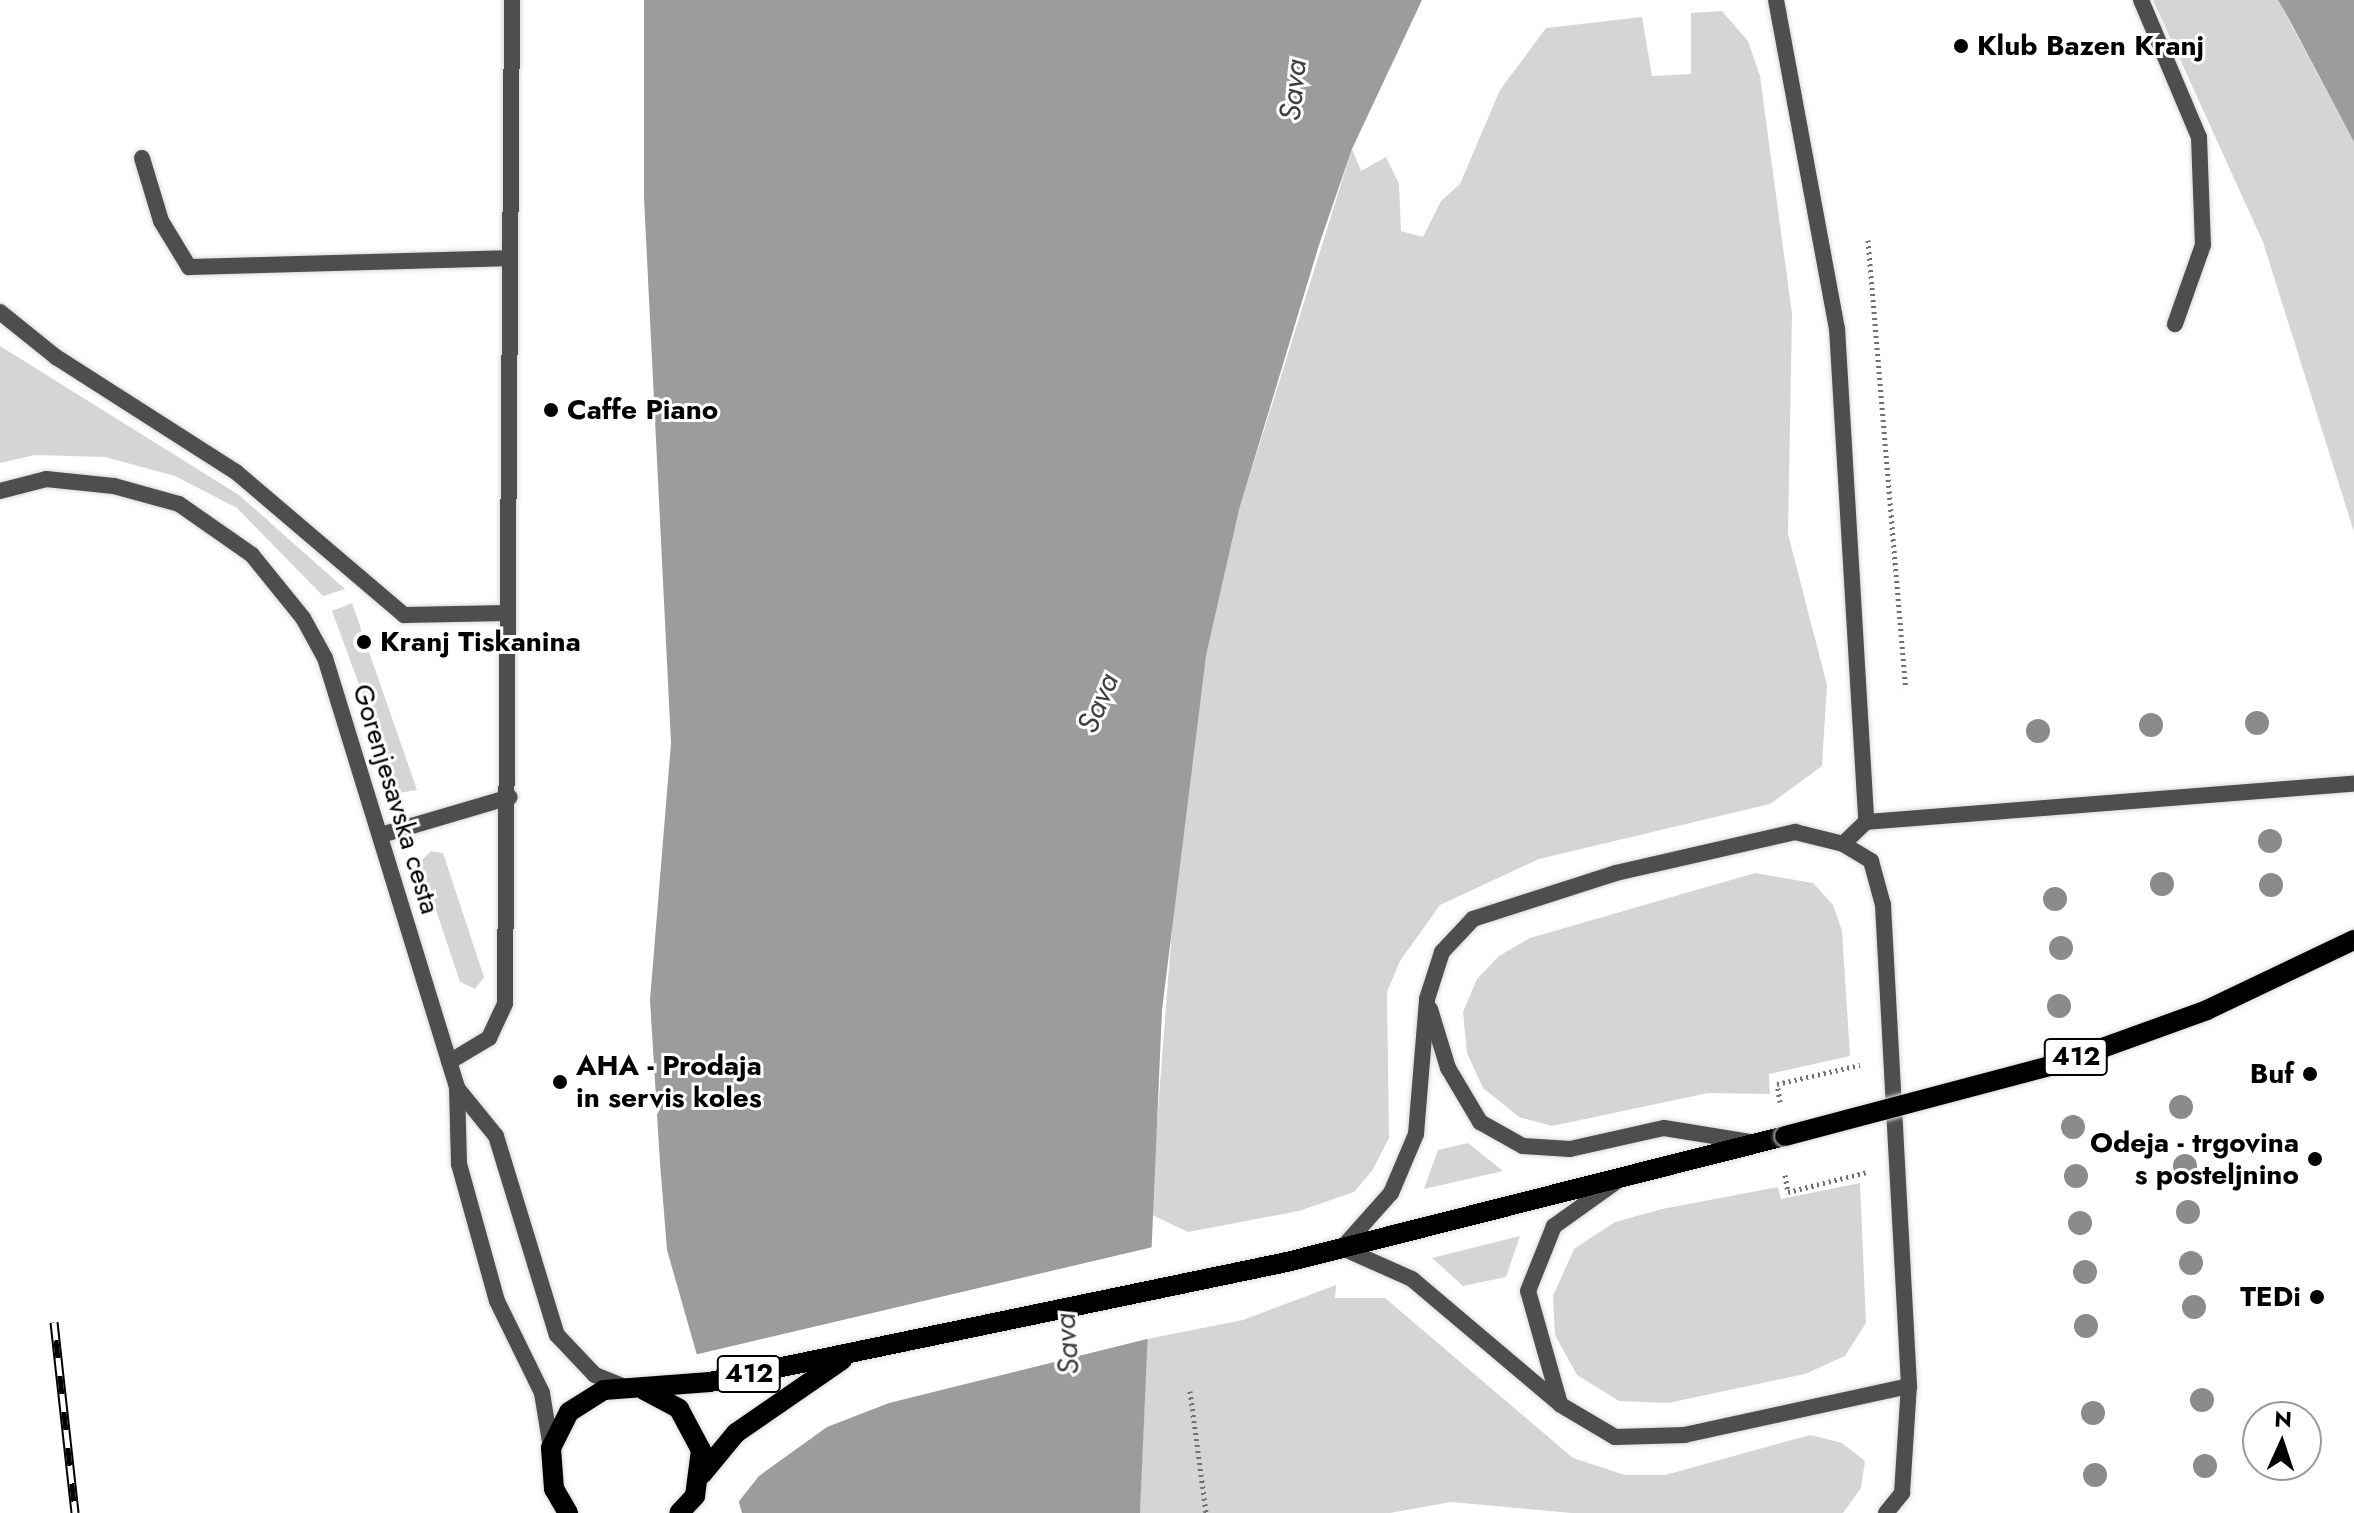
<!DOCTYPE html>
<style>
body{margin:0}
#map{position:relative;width:2354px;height:1513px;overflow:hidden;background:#fff;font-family:Jost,sans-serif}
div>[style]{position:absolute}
.green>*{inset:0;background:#d5d5d5}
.water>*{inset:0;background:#9c9c9c}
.pier>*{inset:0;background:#fff}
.path>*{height:5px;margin-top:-2.5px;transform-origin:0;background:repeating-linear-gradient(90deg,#707070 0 2px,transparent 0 6px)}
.roads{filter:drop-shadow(0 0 2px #dbdbdb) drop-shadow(0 0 2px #dbdbdb)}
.service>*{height:16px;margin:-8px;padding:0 8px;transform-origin:8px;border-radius:8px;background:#4e4e4e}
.minor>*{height:16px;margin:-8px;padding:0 8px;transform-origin:8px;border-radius:8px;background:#4e4e4e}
.primary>*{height:20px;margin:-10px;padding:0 10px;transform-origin:10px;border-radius:10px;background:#000}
.rail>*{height:9px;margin-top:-4.5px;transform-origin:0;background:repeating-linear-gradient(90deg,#fff 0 18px,#000 0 36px);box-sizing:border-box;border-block:2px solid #000}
.bridges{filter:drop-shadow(0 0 2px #dbdbdb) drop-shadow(0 0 2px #dbdbdb)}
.primary-bridge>*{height:20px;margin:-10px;padding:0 10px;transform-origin:10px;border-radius:10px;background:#000}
.trees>*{width:24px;height:24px;margin:-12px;border-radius:50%;background:#8b8b8b}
.dots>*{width:22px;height:22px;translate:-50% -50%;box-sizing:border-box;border:4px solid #fff;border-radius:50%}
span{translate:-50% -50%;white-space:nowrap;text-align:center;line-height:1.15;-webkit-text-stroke:6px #fff;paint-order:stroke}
.shield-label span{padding:2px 6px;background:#fff;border:2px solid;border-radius:6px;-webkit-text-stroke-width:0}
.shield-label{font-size:26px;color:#000;font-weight:700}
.poi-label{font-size:28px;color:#000;font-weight:700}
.left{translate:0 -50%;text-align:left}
.right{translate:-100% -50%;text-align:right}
.street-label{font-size:28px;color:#000}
.water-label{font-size:30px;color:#3d3d3d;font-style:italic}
.north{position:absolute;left:2242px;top:1401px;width:80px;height:80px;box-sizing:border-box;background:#fff;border:2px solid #999;border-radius:50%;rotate:3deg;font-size:22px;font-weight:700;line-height:32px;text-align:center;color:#000}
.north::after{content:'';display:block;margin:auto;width:28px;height:36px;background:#000;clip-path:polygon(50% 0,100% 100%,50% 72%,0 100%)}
</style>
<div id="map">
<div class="green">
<div style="clip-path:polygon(2153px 0,2278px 0,2354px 142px,2354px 532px,2263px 242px)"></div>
<div style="clip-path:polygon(1722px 11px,1748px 41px,1760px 76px,1792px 314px,1788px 534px,1827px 685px,1822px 766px,1770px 804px,1539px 859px,1440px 905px,1400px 961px,1387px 992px,1389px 1138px,1372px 1171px,1354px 1192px,1299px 1211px,1188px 1232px,1150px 1214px,1178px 851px,1206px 656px,1239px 510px,1352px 149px,1361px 171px,1386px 157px,1399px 184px,1401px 231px,1423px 237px,1441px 201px,1460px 184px,1500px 90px,1546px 28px,1642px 17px,1652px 76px,1691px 74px,1691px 13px)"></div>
<div style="clip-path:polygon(0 346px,239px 495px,345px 589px,323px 596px,237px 508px,175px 476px,105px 457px,35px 455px,0 463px)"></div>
<div style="clip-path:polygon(352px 603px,417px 790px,399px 793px,332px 611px)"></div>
<div style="clip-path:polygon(431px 851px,443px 853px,484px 977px,475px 989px,460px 982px,420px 862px)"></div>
<div style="clip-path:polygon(1755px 873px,1813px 883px,1833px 905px,1842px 931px,1850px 1056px,1769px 1074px,1770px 1094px,1708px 1093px,1552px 1126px,1519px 1117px,1483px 1088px,1467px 1053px,1463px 1012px,1477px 979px,1499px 956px,1530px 938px)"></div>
<div style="clip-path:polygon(1468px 1143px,1503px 1171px,1424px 1189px,1438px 1150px)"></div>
<div style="clip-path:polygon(1860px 1183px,1866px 1323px,1845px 1356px,1805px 1374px,1668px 1403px,1619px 1401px,1577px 1375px,1555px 1335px,1553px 1296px,1574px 1249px,1615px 1222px,1662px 1209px,1778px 1187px,1781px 1199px)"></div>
<div style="clip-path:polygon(1520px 1236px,1506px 1277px,1463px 1286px,1432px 1258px)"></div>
<div style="clip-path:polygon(1336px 1285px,1335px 1298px,1385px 1298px,1573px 1458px,1625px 1475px,1665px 1475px,1810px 1435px,1842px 1443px,1865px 1461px,1861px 1488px,1843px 1513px,1572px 1513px,1451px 1502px,1390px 1513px,1140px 1513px,1147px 1339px,1243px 1320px)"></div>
</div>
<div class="water">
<div style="clip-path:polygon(644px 0,1422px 0,1352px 149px,1319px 245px,1239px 510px,1206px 656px,1162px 1010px,1140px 1513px,742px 1513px,667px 1250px,660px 1163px,650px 1000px,671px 743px,644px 198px)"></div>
<div style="clip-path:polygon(2278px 0,2354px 0,2354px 142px,2290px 21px)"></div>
</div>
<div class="pier">
<div style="clip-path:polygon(1153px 1247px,1151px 1338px,889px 1403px,827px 1427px,759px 1476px,736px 1505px,694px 1355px)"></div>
</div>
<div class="path">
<div style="left:1868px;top:240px;width:450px;rotate:85.2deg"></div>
<div style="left:1780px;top:1102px;width:18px;rotate:-99deg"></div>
<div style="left:1777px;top:1084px;width:85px;rotate:-12.9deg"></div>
<div style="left:1785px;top:1175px;width:17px;rotate:80deg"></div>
<div style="left:1788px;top:1192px;width:81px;rotate:-14.2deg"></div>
<div style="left:1190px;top:1391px;width:123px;rotate:82.5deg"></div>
</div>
<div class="roads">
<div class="service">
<div style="left:1776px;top:0;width:334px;rotate:79.5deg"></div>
<div style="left:1837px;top:328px;width:495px;rotate:86.6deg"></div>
<div style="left:2141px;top:0;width:149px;rotate:67.1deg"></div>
<div style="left:2199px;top:137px;width:108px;rotate:87.9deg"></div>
<div style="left:2203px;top:245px;width:84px;rotate:109.5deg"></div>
<div style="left:1843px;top:844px;width:32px;rotate:-44deg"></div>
<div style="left:1866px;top:822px;width:489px;rotate:-4.5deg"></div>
<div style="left:1886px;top:1513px;width:26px;rotate:-51deg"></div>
<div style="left:1902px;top:1493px;width:107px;rotate:-86.3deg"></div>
</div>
<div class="minor">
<div style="left:142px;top:158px;width:66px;rotate:73.2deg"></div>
<div style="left:161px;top:221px;width:54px;rotate:58.7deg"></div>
<div style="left:189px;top:267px;width:317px;rotate:-1.6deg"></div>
<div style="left:0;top:312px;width:72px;rotate:38.8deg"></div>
<div style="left:56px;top:357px;width:214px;rotate:32.6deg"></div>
<div style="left:236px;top:472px;width:221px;rotate:40.4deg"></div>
<div style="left:404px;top:615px;width:104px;rotate:-1.1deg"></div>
<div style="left:0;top:491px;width:48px;rotate:-14.6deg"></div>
<div style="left:46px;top:479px;width:68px;rotate:5.9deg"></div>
<div style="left:114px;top:486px;width:67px;rotate:15.5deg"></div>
<div style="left:179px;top:504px;width:89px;rotate:34.9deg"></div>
<div style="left:252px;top:555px;width:81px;rotate:51deg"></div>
<div style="left:303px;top:618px;width:46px;rotate:61.2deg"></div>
<div style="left:325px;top:658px;width:450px;rotate:72.9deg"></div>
<div style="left:457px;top:1088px;width:76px;rotate:88.5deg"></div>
<div style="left:459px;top:1164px;width:142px;rotate:74.5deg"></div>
<div style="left:497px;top:1301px;width:102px;rotate:63.9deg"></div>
<div style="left:542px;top:1393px;width:56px;rotate:80.7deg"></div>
<div style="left:1795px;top:832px;width:49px;rotate:14deg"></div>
<div style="left:1843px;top:844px;width:33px;rotate:31deg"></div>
<div style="left:1871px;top:861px;width:46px;rotate:74.7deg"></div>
<div style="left:1883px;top:905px;width:482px;rotate:86.9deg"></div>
<div style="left:1909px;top:1386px;width:229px;rotate:167.7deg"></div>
<div style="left:1685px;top:1435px;width:70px;rotate:178.4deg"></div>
<div style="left:1615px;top:1437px;width:63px;rotate:-149.3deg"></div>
<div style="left:1561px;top:1405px;width:195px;rotate:-139.8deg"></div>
<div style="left:1412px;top:1279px;width:77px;rotate:-156.1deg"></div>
<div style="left:1342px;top:1248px;width:74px;rotate:-48.3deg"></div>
<div style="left:1391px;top:1193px;width:64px;rotate:-67deg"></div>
<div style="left:1416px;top:1134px;width:135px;rotate:-85.3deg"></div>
<div style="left:1427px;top:999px;width:49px;rotate:-72.3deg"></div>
<div style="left:1442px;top:952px;width:45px;rotate:-46.8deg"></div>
<div style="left:1473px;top:919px;width:150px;rotate:-17.8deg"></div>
<div style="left:1616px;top:873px;width:184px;rotate:-12.9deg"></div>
<div style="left:381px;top:835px;width:134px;rotate:-16.4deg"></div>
<div style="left:1430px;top:1009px;width:62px;rotate:73deg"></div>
<div style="left:1448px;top:1068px;width:63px;rotate:59.3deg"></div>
<div style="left:1480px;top:1122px;width:49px;rotate:29.2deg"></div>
<div style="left:1523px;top:1146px;width:47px;rotate:3.7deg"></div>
<div style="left:1570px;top:1149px;width:96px;rotate:-12.6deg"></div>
<div style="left:1664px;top:1128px;width:87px;rotate:9.2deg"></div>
<div style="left:449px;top:1062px;width:47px;rotate:-31deg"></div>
<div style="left:489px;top:1038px;width:38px;rotate:-65deg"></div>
<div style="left:505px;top:1003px;width:1003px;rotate:-89.6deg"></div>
<div style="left:457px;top:1088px;width:62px;rotate:50.9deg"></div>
<div style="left:496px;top:1136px;width:208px;rotate:73deg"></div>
<div style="left:557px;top:1335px;width:55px;rotate:46.5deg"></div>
<div style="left:595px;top:1375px;width:32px;rotate:22deg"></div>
<div style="left:1560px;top:1404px;width:117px;rotate:-105.8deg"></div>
<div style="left:1528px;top:1291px;width:70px;rotate:-68.2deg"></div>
<div style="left:1554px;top:1226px;width:77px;rotate:-35.5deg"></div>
</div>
<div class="primary">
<div style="left:644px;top:1390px;width:40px;rotate:28deg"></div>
<div style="left:679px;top:1409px;width:47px;rotate:61.8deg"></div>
<div style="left:701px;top:1450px;width:46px;rotate:97.4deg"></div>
<div style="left:695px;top:1496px;width:23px;rotate:133deg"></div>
<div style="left:702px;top:1474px;width:53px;rotate:-50.3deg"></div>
<div style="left:736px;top:1433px;width:129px;rotate:-34.6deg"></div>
<div style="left:568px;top:1513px;width:28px;rotate:-120deg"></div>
<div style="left:554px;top:1489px;width:41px;rotate:-94.2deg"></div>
<div style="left:551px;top:1448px;width:40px;rotate:-63.4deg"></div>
<div style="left:569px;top:1412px;width:41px;rotate:-32.2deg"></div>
<div style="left:604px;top:1390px;width:106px;rotate:-4.3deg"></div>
<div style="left:710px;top:1382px;width:589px;rotate:-11.75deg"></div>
<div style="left:1287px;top:1262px;width:514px;rotate:-14.2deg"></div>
</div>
</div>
<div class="rail">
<div style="left:54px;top:1322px;width:192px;rotate:83.7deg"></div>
</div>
<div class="bridges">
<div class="primary-bridge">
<div style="left:1785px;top:1136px;width:282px;rotate:-14.8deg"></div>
<div style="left:2058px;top:1064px;width:158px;rotate:-19.9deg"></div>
<div style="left:2207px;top:1010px;width:163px;rotate:-25.5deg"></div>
</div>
</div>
<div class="trees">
<div style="left:2257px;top:723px"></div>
<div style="left:2151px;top:725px"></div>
<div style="left:2038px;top:731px"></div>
<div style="left:2270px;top:841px"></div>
<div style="left:2162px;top:884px"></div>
<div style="left:2271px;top:885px"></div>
<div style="left:2055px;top:899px"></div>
<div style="left:2061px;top:948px"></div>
<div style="left:2059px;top:1006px"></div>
<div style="left:2181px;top:1107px"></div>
<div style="left:2073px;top:1127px"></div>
<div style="left:2185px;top:1166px"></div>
<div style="left:2076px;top:1176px"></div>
<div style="left:2188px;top:1212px"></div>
<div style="left:2080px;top:1223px"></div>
<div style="left:2191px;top:1263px"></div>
<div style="left:2085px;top:1272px"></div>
<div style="left:2194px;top:1307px"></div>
<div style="left:2086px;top:1326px"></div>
<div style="left:2202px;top:1400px"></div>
<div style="left:2093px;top:1413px"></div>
<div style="left:2205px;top:1466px"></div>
<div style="left:2095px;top:1475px"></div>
</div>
<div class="dots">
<div style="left:1961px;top:46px;background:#000"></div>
<div style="left:551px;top:410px;background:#000"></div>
<div style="left:364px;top:642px;background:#000"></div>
<div style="left:2310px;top:1074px;background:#000"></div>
<div style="left:560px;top:1082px;background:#000"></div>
<div style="left:2315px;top:1159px;background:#000"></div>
<div style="left:2317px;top:1297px;background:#000"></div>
</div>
<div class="shield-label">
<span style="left:2076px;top:1057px">412</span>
<span style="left:749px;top:1374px">412</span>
</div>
<div class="poi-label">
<span class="left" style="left:1977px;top:46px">Klub Bazen Kranj</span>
<span class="left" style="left:567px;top:410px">Caffe Piano</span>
<span class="left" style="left:380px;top:642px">Kranj Tiskanina</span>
<span class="left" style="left:576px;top:1082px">AHA - Prodaja<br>in servis koles</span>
<span class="right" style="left:2294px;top:1074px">Buf</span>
<span class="right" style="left:2299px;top:1159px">Odeja - trgovina<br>s posteljnino</span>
<span class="right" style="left:2301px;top:1297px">TEDi</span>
</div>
<div class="street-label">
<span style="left:396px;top:799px;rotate:73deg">Gorenjesavska cesta</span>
</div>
<div class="water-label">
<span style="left:1293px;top:90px;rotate:-84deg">Sava</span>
<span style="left:1098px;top:703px;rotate:-67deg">Sava</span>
<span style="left:1067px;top:1344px;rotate:-94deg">Sava</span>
</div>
<div class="north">N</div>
</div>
